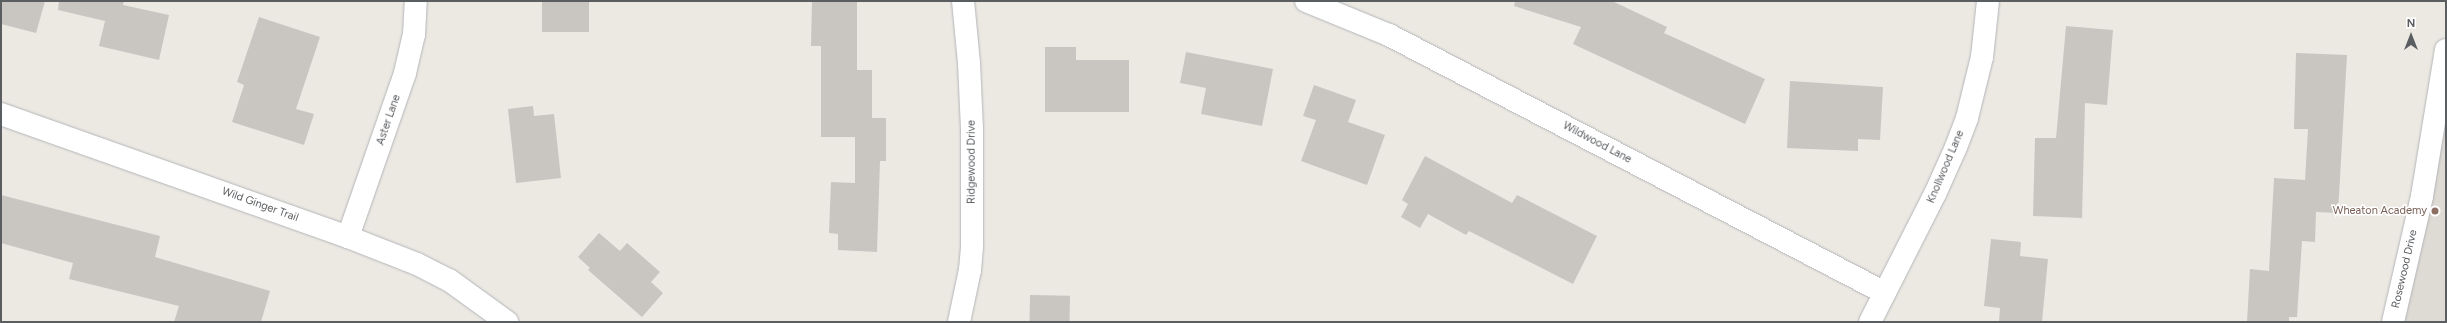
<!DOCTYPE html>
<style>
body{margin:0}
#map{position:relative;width:2447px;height:323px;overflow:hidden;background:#ece9e3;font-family:Figtree,sans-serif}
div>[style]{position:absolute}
.education>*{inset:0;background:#dedad4}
.building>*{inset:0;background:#c9c5c1;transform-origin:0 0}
.roads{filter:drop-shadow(0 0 1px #b3b5b8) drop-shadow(0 0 1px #b3b5b8)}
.minor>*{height:22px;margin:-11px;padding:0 11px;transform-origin:11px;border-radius:11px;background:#fff}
.dots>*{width:11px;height:11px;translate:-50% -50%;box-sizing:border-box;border:2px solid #fff;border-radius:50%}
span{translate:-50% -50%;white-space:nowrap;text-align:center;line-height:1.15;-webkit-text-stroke:3px #fff;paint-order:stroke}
.street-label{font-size:11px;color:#5b5e61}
.education-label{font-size:11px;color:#785e54}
.right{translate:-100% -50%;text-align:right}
.frame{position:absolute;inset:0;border:2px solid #5b5e61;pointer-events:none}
.north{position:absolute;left:2391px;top:16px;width:40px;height:40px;-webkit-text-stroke:3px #fff;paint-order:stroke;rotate:0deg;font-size:11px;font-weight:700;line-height:16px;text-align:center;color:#5b5e61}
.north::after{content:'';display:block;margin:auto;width:14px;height:18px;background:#5b5e61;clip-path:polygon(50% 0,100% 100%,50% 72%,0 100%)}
</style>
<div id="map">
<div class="education">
<div style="clip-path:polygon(2446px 99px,2446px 322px,2401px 322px)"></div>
</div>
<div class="building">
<div style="clip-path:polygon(1px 1px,45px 1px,36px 33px,1px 24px)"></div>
<div style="clip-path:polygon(59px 1px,124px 1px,123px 5px,169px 15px,159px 60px,99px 46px,105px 21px,58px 10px)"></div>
<div style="left:542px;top:1px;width:47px;height:31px"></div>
<div style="clip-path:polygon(812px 1px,857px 1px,857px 70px,872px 70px,872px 118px,886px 118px,886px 161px,880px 161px,877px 252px,838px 250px,838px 234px,829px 233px,831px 182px,855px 183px,855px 137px,821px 137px,821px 46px,811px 46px)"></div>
<div style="clip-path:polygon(1515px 1px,1612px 1px,1667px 27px,1664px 33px,1765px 79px,1745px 124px,1573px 44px,1581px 27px,1514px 6px)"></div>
<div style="clip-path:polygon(259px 17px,320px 37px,296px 109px,314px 114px,304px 145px,232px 122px,244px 85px,237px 82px)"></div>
<div style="clip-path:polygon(2066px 26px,2113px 30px,2107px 105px,2085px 103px,2082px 218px,2033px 216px,2035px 138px,2056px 138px)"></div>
<div style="clip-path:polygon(1045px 47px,1076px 47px,1076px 60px,1129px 60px,1129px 112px,1045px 112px)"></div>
<div style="clip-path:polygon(1186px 52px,1273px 69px,1262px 126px,1201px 114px,1206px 88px,1180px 83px)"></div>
<div style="clip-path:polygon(2296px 53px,2347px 55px,2338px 213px,2316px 212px,2315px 242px,2302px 241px,2297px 317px,2289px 317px,2289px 322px,2247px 322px,2250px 269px,2269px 271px,2274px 178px,2305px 180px,2308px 129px,2294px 129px)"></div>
<div style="clip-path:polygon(1790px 81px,1883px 87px,1880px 140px,1858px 139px,1858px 151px,1787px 148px)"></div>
<div style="clip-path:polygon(1314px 85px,1356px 100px,1348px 122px,1385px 135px,1367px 185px,1301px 161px,1316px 120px,1303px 116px)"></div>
<div style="clip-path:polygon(533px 106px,534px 116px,554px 114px,561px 178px,516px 183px,508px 109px)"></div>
<div style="clip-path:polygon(1425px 156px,1512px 203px,1517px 195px,1597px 236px,1573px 284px,1469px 231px,1466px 235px,1428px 214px,1420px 228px,1401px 217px,1408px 204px,1402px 200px)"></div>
<div style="clip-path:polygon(1px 195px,160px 236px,155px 257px,270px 291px,261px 322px,174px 322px,179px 306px,69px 279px,73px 263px,1px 243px)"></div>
<div style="clip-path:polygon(599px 233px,620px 251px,627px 243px,660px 272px,651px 282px,663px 293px,642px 317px,588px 270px,590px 268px,578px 257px)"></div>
<div style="clip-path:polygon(1991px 239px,2021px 242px,2020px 256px,2048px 259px,2042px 322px,1999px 322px,2000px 308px,1984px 306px)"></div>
<div style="left:1030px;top:295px;width:40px;height:27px;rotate:1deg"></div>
</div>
<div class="roads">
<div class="minor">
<div style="left:1306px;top:1px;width:90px;rotate:22.3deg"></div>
<div style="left:1389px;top:35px;width:559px;rotate:27.48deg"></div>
<div style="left:1px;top:114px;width:368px;rotate:19.5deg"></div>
<div style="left:348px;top:237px;width:74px;rotate:21.4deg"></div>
<div style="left:417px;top:264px;width:36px;rotate:27deg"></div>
<div style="left:449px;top:280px;width:72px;rotate:35.9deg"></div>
<div style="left:348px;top:237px;width:174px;rotate:-70.8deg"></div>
<div style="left:405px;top:73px;width:39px;rotate:-77deg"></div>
<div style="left:414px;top:35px;width:34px;rotate:-87deg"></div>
<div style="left:959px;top:322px;width:53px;rotate:-78.1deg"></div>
<div style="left:970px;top:270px;width:25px;rotate:-85deg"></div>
<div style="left:972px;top:245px;width:116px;rotate:-90deg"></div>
<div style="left:972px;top:129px;width:66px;rotate:-92.6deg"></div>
<div style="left:969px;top:63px;width:62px;rotate:-95.5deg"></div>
<div style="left:1870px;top:322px;width:144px;rotate:-63.1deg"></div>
<div style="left:1935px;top:194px;width:51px;rotate:-65.9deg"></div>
<div style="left:1956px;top:147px;width:31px;rotate:-69deg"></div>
<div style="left:1967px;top:118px;width:63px;rotate:-76.2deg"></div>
<div style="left:1982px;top:57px;width:56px;rotate:-83.9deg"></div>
<div style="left:2393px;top:322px;width:129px;rotate:-77deg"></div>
<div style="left:2422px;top:196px;width:148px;rotate:-80.7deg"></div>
</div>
</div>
<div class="dots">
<div style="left:2435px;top:211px;background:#8d6e63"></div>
</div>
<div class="street-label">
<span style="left:389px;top:120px;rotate:-71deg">Aster Lane</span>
<span style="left:1597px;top:143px;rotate:28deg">Wildwood Lane</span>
<span style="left:972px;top:162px;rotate:-90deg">Ridgewood Drive</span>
<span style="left:1946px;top:167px;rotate:-67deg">Knollwood Lane</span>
<span style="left:260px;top:205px;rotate:20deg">Wild Ginger Trail</span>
<span style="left:2405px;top:269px;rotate:-77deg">Rosewood Drive</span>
</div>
<div class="education-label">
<span class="right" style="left:2427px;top:211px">Wheaton Academy</span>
</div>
<div class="frame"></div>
<div class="north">N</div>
</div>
